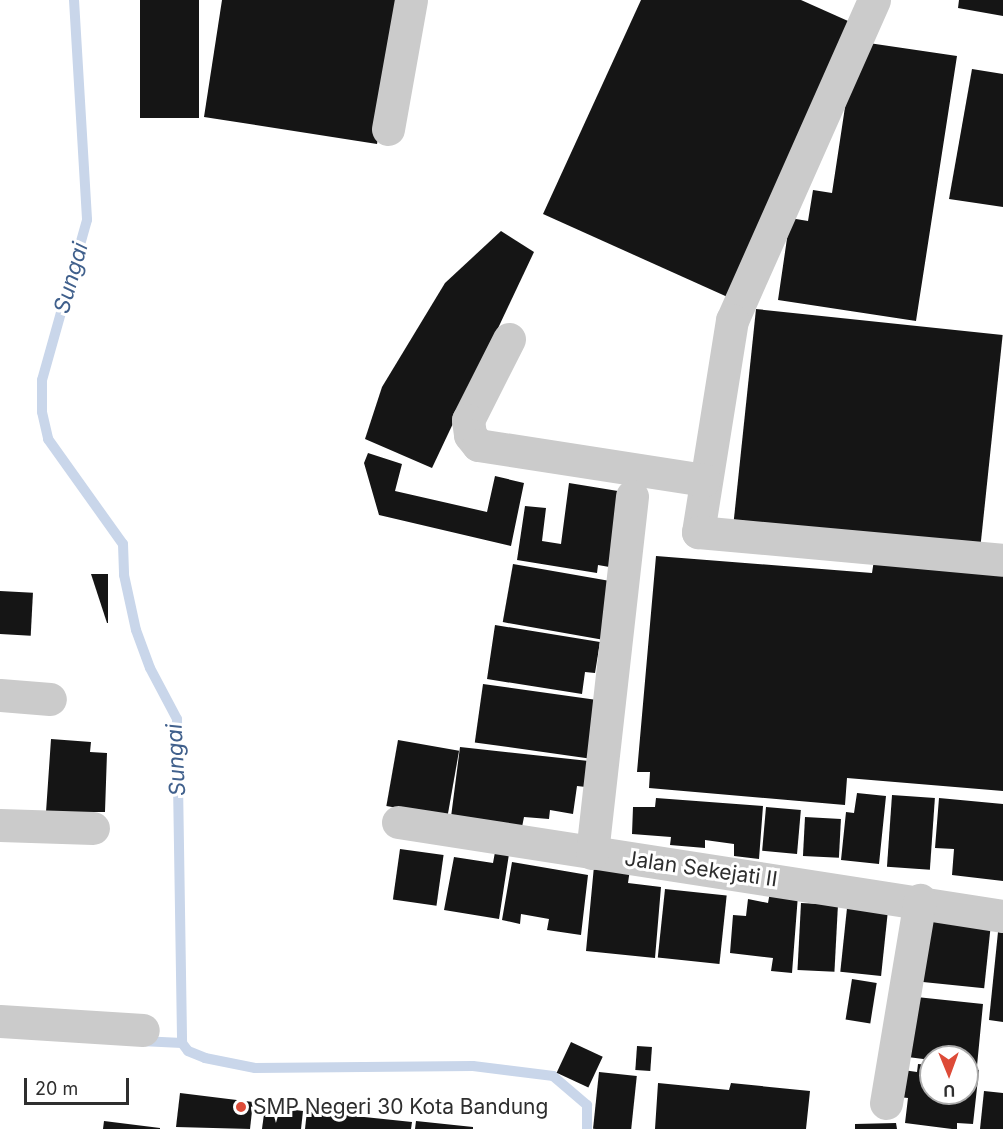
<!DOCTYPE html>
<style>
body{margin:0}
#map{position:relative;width:1003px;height:1129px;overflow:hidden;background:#fff;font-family:Inter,sans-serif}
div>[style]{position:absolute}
.stream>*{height:10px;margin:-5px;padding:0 5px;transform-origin:5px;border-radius:5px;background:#c9d6ea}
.building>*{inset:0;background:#151515;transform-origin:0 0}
.minor>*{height:33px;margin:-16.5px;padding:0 16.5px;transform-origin:16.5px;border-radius:16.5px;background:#cbcbcb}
.dots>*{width:16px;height:16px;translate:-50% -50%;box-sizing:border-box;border:3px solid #fff;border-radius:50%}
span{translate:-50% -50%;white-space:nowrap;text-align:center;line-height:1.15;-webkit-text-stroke:6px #fff;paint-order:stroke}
.street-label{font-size:21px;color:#2e2e2e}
.poi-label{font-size:21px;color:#2e2e2e}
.left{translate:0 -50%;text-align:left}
.water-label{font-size:22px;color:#40608c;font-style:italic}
.north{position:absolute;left:919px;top:1045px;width:60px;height:60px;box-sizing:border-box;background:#fff;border:2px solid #ababab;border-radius:50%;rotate:179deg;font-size:16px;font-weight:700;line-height:24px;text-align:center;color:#2e2e2e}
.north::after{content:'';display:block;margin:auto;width:21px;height:27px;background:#dd4b38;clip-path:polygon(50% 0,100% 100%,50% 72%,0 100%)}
.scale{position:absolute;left:24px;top:1078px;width:105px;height:27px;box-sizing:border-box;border:3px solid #2e2e2e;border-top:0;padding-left:8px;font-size:18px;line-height:21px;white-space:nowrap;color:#2e2e2e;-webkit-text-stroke:4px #fff;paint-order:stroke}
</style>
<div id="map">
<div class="stream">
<div style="left:74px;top:0;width:220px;rotate:86.6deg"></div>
<div style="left:87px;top:220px;width:166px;rotate:105.7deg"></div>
<div style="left:42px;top:380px;width:32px;rotate:90deg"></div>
<div style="left:42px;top:412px;width:28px;rotate:77deg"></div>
<div style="left:48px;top:439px;width:129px;rotate:54.5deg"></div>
<div style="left:123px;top:544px;width:31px;rotate:88deg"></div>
<div style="left:124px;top:575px;width:56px;rotate:77.7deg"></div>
<div style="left:136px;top:630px;width:40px;rotate:69.8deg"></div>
<div style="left:150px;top:668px;width:58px;rotate:62.1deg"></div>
<div style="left:177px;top:719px;width:324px;rotate:89.1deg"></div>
<div style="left:182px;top:1043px;width:10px;rotate:53deg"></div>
<div style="left:188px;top:1051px;width:18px;rotate:22deg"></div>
<div style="left:205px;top:1058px;width:51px;rotate:11.3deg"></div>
<div style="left:255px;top:1068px;width:218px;rotate:-0.5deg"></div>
<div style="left:473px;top:1066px;width:81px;rotate:7.1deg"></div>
<div style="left:553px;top:1076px;width:45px;rotate:40.5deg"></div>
<div style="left:587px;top:1105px;width:24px;rotate:90deg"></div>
<div style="left:141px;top:1041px;width:41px;rotate:2.8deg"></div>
</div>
<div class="building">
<div style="left:140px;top:0;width:59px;height:118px"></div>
<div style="clip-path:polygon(222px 0,400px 0,377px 144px,204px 117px)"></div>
<div style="clip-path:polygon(641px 0,801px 0,857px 25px,732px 299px,543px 214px)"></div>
<div style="clip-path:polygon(959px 0,1003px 0,1003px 16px,958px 8px)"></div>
<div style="clip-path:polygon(855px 41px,957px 56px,916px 321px,778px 300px,790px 218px,808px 221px,813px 190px,832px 193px)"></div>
<div style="clip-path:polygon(972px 69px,1003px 74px,1003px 207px,949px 199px)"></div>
<div style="clip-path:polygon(501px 231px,534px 252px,432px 468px,365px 439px,382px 387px,445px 283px)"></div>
<div style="left:756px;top:309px;width:248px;height:212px;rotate:6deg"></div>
<div style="clip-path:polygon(368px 453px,402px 464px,395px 491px,487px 512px,495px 476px,524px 483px,511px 546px,379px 515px,364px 463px)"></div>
<div style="clip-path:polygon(569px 483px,624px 492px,615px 568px,598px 565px,597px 573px,517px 560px,525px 506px,546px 508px,542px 541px,561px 544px)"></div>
<div style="clip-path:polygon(656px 556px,872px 573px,874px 560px,1003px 571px,1003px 791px,847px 778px,845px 805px,649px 788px,650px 772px,637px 772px)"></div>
<div style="left:513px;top:564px;width:100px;height:59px;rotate:10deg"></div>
<div style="clip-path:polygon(91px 574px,108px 574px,108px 623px,107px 623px)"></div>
<div style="left:0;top:591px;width:33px;height:43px;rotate:3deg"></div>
<div style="clip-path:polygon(495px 625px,600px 642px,595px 673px,585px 672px,582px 694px,487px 679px)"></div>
<div style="left:483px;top:684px;width:126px;height:59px;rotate:8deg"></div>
<div style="clip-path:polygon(51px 739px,91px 742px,90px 752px,107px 753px,105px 812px,46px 812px)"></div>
<div style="left:398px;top:740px;width:62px;height:67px;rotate:10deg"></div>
<div style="clip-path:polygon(460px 747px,598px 762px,595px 788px,577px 786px,573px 814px,550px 810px,549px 819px,524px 817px,522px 827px,451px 817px)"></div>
<div style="clip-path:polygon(857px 793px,886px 796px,879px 864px,841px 860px,846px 812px,854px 813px)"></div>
<div style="left:892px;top:795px;width:43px;height:72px;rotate:4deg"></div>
<div style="clip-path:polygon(656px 798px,763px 806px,759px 859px,734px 856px,734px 844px,705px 840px,705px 848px,670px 845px,671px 837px,632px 834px,633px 807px,655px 807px)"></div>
<div style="clip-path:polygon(939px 798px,1003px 804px,1003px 881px,952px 875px,954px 849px,935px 848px)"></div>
<div style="left:766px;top:807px;width:35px;height:44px;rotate:5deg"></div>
<div style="left:805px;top:817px;width:36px;height:39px;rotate:3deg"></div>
<div style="left:400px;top:849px;width:44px;height:51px;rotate:8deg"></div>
<div style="clip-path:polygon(495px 852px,509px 854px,499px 919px,444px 910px,454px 857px,493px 863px)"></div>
<div style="clip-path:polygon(512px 862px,588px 875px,581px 935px,547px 930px,549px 919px,521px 914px,520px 924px,502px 920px)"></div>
<div style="clip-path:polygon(594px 866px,630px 869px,628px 883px,661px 887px,655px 958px,586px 951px)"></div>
<div style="left:665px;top:889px;width:62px;height:69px;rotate:6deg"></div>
<div style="clip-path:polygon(770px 892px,798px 895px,792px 973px,771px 971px,773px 958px,730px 953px,733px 915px,746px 916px,748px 899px,768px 903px)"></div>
<div style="left:801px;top:903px;width:37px;height:67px;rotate:3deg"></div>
<div style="left:847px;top:908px;width:41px;height:64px;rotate:6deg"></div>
<div style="left:927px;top:920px;width:64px;height:62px;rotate:6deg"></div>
<div style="clip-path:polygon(998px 932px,1003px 933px,1003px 1022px,989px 1020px)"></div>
<div style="left:852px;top:979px;width:25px;height:41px;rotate:9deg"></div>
<div style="clip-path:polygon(907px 996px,983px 1004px,977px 1066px,967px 1064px,967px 1057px,931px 1057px,931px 1060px,900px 1056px)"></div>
<div style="left:571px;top:1042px;width:35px;height:34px;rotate:25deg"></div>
<div style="left:637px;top:1046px;width:15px;height:24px;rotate:4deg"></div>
<div style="clip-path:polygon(918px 1064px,931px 1065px,931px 1093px,967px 1093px,967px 1068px,979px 1070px,973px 1124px,957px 1123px,957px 1129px,952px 1129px,905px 1123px,908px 1098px,899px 1097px,903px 1070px,917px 1072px)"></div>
<div style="left:599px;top:1072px;width:38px;height:57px;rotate:6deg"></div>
<div style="clip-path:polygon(658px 1083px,729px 1090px,731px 1083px,810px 1091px,806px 1129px,655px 1129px)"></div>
<div style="clip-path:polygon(984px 1091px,1003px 1093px,1003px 1129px,980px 1129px)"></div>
<div style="clip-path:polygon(180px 1093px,253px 1102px,250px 1129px,176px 1127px)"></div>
<div style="clip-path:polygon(265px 1106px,303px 1111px,301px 1129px,262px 1129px)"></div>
<div style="clip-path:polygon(307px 1111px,412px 1122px,411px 1129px,305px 1129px)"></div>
<div style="clip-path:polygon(104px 1121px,160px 1128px,160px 1129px,103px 1129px)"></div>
<div style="clip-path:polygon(416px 1121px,473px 1127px,473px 1129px,415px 1129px)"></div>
<div style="clip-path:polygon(896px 1123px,897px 1129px,855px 1129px,855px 1124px)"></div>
</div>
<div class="minor">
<div style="left:874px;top:0;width:350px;rotate:113.9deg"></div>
<div style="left:732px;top:320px;width:215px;rotate:99.1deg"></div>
<div style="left:698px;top:532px;width:306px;rotate:5.2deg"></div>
<div style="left:388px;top:129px;width:131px;rotate:-79.9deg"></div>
<div style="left:509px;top:339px;width:91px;rotate:116.8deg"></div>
<div style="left:468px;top:420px;width:15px;rotate:82deg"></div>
<div style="left:470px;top:435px;width:13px;rotate:51deg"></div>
<div style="left:478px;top:445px;width:229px;rotate:8.8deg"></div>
<div style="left:0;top:695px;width:50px;rotate:4.6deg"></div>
<div style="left:398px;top:822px;width:612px;rotate:8.83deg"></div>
<div style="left:0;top:825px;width:93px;rotate:1.8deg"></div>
<div style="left:592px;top:853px;width:359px;rotate:-83.6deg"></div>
<div style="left:0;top:1021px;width:143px;rotate:3.6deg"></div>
<div style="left:886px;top:1103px;width:206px;rotate:-80.5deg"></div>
</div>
<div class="dots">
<div style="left:241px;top:1107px;background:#dd4b38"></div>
</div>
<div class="street-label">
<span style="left:701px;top:869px;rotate:8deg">Jalan Sekejati II</span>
</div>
<div class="poi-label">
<span class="left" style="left:253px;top:1107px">SMP Negeri 30 Kota Bandung</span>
</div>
<div class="water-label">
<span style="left:71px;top:278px;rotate:-74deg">Sungai</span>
<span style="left:176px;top:760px;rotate:-93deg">Sungai</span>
</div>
<div class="north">U</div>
<div class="scale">20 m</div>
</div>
